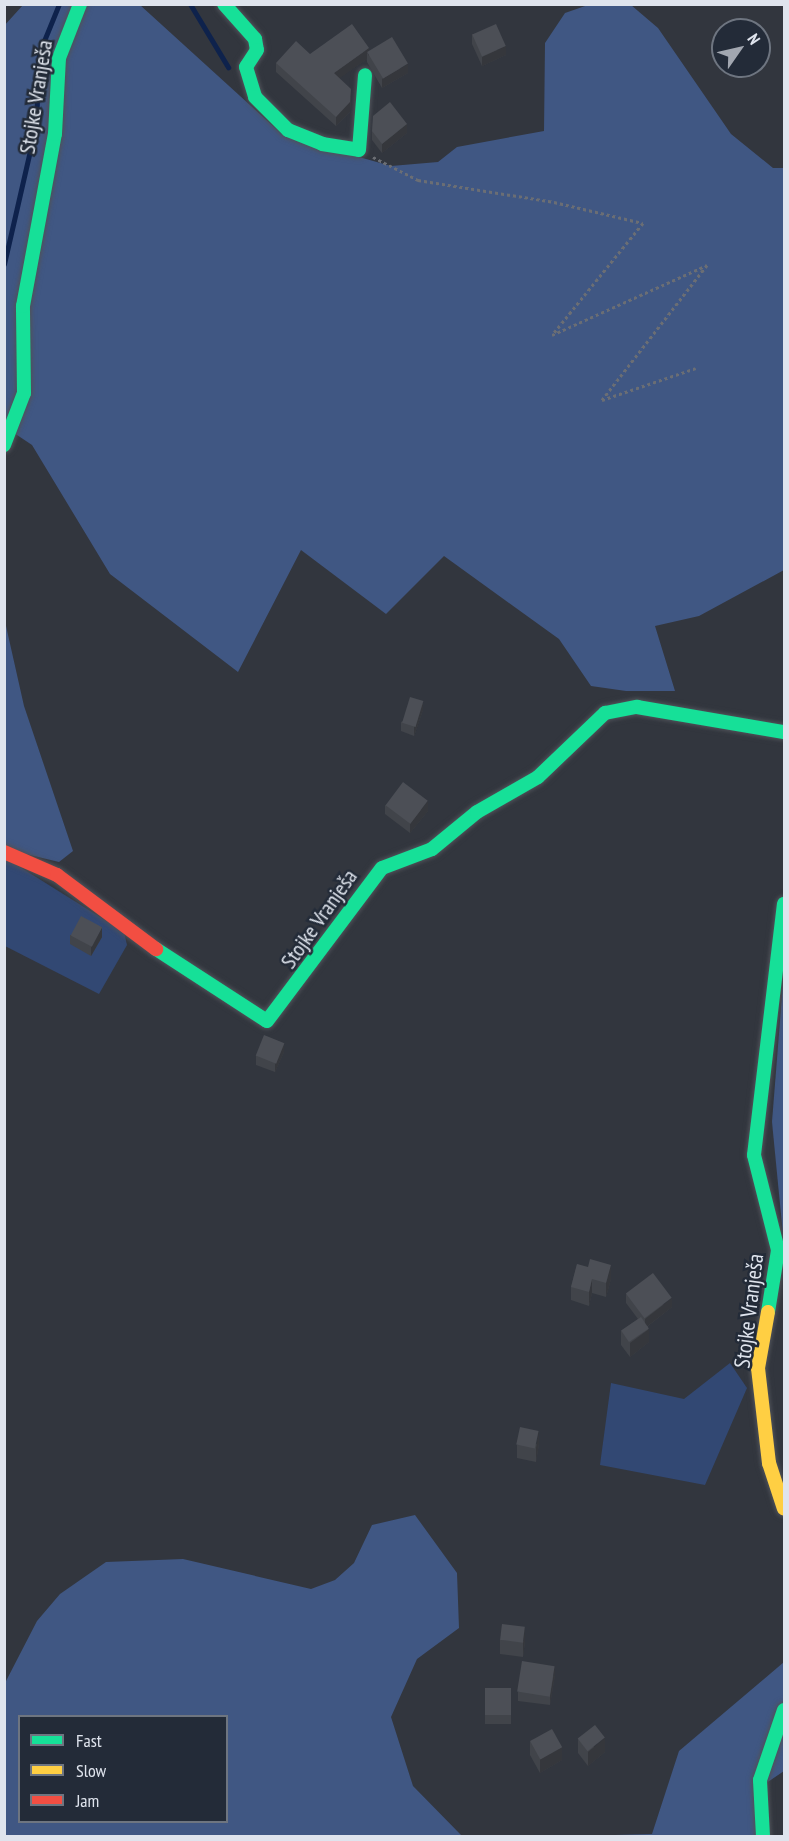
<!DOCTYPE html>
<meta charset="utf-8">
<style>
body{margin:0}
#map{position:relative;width:789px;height:1841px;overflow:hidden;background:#32363e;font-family:"PT Sans Narrow",sans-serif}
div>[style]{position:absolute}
.green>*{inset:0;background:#324873}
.forest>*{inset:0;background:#405783}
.stream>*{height:5px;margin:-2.5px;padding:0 2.5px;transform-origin:2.5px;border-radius:2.5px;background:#0e224c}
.path>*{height:3px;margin-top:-1.5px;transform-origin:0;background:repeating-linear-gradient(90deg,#6b6e74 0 3px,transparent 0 6px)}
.roads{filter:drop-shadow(0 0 2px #4f5259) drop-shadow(0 0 2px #4f5259)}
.fast>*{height:14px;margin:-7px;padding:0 7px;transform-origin:7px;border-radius:7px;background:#16e098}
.slow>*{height:14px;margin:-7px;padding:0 7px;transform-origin:7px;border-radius:7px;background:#ffcf43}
.jam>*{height:14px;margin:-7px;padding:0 7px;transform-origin:7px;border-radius:7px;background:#f24e42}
.wall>*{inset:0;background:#41444a;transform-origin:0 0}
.shaded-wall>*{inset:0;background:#35373c}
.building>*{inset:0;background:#4c4f56;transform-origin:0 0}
span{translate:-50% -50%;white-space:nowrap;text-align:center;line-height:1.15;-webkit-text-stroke:5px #232b38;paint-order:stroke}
.street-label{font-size:22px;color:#dfe4ed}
.frame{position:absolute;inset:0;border:6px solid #dfe4ed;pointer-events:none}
.legend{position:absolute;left:18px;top:1715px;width:210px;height:108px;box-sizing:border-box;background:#232b38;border:2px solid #6e7580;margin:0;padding:8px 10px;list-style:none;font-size:18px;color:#dfe4ed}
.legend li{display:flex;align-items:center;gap:12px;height:30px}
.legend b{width:30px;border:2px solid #6e7580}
.north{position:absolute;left:711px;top:18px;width:60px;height:60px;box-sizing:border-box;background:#232b38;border:2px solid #6e7580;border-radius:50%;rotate:56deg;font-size:16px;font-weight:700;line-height:24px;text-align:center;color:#dfe4ed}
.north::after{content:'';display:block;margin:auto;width:21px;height:27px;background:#a2a7b0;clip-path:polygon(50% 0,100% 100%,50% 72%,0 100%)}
</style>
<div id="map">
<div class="green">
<div style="clip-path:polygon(4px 857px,124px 932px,127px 945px,99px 994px,5px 946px)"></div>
<div style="clip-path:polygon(730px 1363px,747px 1388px,705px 1485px,600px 1465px,611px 1383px,684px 1399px)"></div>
</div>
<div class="forest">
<div style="clip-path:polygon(23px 5px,140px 5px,284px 136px,391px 166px,438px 162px,457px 147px,544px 131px,545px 43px,565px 13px,588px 5px,631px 5px,658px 28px,731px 134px,773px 168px,784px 168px,784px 570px,699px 616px,655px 626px,675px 691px,626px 691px,591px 686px,559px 639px,444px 556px,386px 614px,301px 550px,238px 672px,110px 574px,32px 445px,5px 427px,4px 26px)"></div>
<div style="clip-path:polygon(4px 617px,24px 706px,73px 851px,59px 862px,5px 849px)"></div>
<div style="clip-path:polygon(784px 970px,784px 1245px,772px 1122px)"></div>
<div style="clip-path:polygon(evenodd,415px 1515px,457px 1573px,459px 1628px,417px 1659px,391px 1717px,413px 1786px,462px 1836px,5px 1836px,5px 1683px,37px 1621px,60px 1594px,106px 1562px,183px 1559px,311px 1589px,335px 1580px,354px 1563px,372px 1525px,415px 1515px,226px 1716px,226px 1822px,20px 1822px,20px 1716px,226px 1716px)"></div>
<div style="clip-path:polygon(784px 1662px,784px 1771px,756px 1790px,756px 1836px,577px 1836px,652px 1834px,679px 1751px)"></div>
</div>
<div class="stream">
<div style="left:190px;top:4px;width:74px;rotate:58.9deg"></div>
<div style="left:4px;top:264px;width:144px;rotate:-77.1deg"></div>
<div style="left:36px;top:124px;width:71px;rotate:-87.6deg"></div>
<div style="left:39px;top:53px;width:53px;rotate:-67.8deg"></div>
</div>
<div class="path">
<div style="left:373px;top:157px;width:51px;rotate:27.1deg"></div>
<div style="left:418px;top:180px;width:138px;rotate:9.2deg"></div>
<div style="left:554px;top:202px;width:91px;rotate:13.3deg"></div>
<div style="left:643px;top:223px;width:144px;rotate:129.1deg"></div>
<div style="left:552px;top:335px;width:170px;rotate:-24.3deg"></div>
<div style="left:707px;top:265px;width:171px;rotate:127.9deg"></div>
<div style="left:602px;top:400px;width:99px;rotate:-18.8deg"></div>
</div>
<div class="roads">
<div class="fast">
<div style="left:224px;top:4px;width:47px;rotate:48.5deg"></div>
<div style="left:255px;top:39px;width:11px;rotate:80deg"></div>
<div style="left:257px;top:50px;width:20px;rotate:123deg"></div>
<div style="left:246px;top:67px;width:31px;rotate:73deg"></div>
<div style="left:255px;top:97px;width:47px;rotate:45deg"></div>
<div style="left:288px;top:130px;width:37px;rotate:22deg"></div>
<div style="left:322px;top:144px;width:37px;rotate:9deg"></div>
<div style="left:359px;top:150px;width:75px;rotate:-85.4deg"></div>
<div style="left:4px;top:445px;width:56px;rotate:-69deg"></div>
<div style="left:24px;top:393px;width:87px;rotate:-90.7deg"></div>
<div style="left:23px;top:306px;width:175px;rotate:-79.5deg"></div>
<div style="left:55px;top:134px;width:76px;rotate:-87deg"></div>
<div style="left:59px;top:58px;width:58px;rotate:-68.7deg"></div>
<div style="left:156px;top:949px;width:132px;rotate:33deg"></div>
<div style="left:267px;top:1021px;width:191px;rotate:-53.1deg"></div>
<div style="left:382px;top:868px;width:53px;rotate:-20.8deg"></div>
<div style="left:432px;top:849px;width:58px;rotate:-39.4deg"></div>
<div style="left:477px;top:812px;width:70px;rotate:-29.8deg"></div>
<div style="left:538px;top:777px;width:93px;rotate:-43.7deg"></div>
<div style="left:605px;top:713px;width:33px;rotate:-11deg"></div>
<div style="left:637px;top:707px;width:149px;rotate:9.7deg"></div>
<div style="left:768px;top:1312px;width:63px;rotate:-80.8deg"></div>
<div style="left:778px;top:1250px;width:98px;rotate:-104.2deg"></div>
<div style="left:754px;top:1155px;width:253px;rotate:-83.2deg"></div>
<div style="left:763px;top:1836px;width:56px;rotate:-93.1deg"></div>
<div style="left:760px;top:1780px;width:74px;rotate:-71.1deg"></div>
</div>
<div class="slow">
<div style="left:768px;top:1312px;width:57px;rotate:100.1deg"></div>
<div style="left:758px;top:1368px;width:96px;rotate:83.4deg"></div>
<div style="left:769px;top:1463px;width:48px;rotate:71.9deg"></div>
</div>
<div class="jam">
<div style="left:4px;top:852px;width:58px;rotate:23.5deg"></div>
<div style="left:57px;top:875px;width:124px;rotate:36.8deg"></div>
</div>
</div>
<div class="wall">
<div style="clip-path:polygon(472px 34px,506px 55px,482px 66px,472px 44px)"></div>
<div style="clip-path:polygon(369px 51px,408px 73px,382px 88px,367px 62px,367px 59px,339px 78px,351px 98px,350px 112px,336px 126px,276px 72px,276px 63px,310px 54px)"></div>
<div style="clip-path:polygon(372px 131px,407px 133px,382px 153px,372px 140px)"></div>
<div style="clip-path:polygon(423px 710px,414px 736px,401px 731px,401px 722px)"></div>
<div style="clip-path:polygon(385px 805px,428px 811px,410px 833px,385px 814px)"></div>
<div style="clip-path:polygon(70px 935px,102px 937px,91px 956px,70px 944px)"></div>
<div style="clip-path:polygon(284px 1052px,275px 1072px,256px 1065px,256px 1055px)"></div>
<div style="clip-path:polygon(577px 1264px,611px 1279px,606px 1297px,592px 1293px,589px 1306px,571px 1300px,571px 1287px)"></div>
<div style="clip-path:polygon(626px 1294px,672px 1307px,648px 1326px,649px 1342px,630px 1357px,621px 1345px,621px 1331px,638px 1319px,626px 1303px)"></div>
<div style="clip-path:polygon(539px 1444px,536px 1462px,517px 1458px,517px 1445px)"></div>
<div style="clip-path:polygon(500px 1640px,525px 1641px,523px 1657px,500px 1654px)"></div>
<div style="clip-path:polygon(555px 1675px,550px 1705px,518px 1701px,518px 1692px)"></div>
<div style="left:485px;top:1688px;width:26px;height:36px"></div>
<div style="clip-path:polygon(578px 1739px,605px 1752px,588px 1766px,578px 1753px)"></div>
<div style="clip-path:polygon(530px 1741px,562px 1760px,540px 1773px,530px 1755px)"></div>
</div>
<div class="shaded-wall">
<div style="clip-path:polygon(247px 4px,254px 4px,247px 8px)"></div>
<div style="clip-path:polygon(506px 46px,506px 55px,482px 66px,482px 57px)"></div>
<div style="clip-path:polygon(369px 48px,369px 56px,367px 52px,367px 59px,334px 82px,334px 73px)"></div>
<div style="clip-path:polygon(408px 64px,408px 73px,382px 88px,382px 79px)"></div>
<div style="clip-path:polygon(351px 89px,350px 112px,336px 126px,336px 117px)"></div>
<div style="clip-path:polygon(407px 124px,407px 133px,382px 153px,382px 144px)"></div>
<div style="clip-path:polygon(423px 701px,423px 710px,414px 736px,414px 727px)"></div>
<div style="clip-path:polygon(428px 801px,428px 811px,410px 833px,410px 824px)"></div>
<div style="clip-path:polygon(102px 927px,102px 937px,91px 956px,91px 947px)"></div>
<div style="clip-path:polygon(284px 1043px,284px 1052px,275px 1072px,275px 1063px)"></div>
<div style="clip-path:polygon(611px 1265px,611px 1279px,606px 1297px,606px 1283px)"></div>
<div style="clip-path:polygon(592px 1279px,592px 1293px,589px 1306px,589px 1292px)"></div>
<div style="clip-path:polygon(672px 1298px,672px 1307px,645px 1328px,645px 1319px)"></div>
<div style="clip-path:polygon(649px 1329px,649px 1342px,630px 1357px,630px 1343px)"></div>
<div style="clip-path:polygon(539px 1431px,539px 1444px,536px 1462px,536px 1448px)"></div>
<div style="clip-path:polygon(525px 1627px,525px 1641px,523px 1657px,523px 1644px)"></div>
<div style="clip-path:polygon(555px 1666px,555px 1675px,550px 1705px,550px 1696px)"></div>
<div style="clip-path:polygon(605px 1738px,605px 1752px,588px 1766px,588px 1752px)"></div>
<div style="clip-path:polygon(562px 1747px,562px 1760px,540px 1773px,540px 1759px)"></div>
</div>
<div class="building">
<div style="clip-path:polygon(352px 24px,369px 48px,334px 73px,351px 89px,350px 102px,336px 117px,276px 63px,296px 41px,310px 54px)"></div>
<div style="left:496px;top:24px;width:24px;height:26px;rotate:66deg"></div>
<div style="left:392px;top:37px;width:31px;height:29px;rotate:59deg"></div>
<div style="clip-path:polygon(390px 102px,407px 124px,382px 144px,372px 131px,373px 116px)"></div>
<div style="left:410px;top:697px;width:14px;height:27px;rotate:17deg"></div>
<div style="left:403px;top:782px;width:31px;height:29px;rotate:37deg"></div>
<div style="left:81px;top:916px;width:24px;height:22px;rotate:28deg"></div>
<div style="left:264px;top:1035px;width:22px;height:22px;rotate:22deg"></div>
<div style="clip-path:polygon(590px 1259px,611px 1265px,606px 1283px,592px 1279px,589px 1292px,571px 1287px,577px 1264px,588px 1267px)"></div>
<div style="left:653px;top:1273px;width:31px;height:34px;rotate:53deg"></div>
<div style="left:641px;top:1317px;width:14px;height:24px;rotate:56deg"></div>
<div style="left:520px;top:1427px;width:19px;height:18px;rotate:12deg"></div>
<div style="left:502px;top:1624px;width:23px;height:16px;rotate:7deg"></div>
<div style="left:522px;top:1661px;width:33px;height:31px;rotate:9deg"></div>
<div style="left:485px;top:1688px;width:26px;height:27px"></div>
<div style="left:595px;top:1725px;width:16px;height:22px;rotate:52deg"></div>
<div style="left:552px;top:1729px;width:21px;height:25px;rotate:61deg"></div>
</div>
<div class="street-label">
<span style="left:36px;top:97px;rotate:-81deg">Stojke Vranješa</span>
<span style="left:319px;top:919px;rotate:-55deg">Stojke Vranješa</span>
<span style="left:749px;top:1311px;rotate:-83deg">Stojke Vranješa</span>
</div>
<div class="frame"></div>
<ul class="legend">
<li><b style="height:8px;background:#16e098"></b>Fast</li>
<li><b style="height:8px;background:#ffcf43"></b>Slow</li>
<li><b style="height:8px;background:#f24e42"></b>Jam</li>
</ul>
<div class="north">N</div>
</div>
